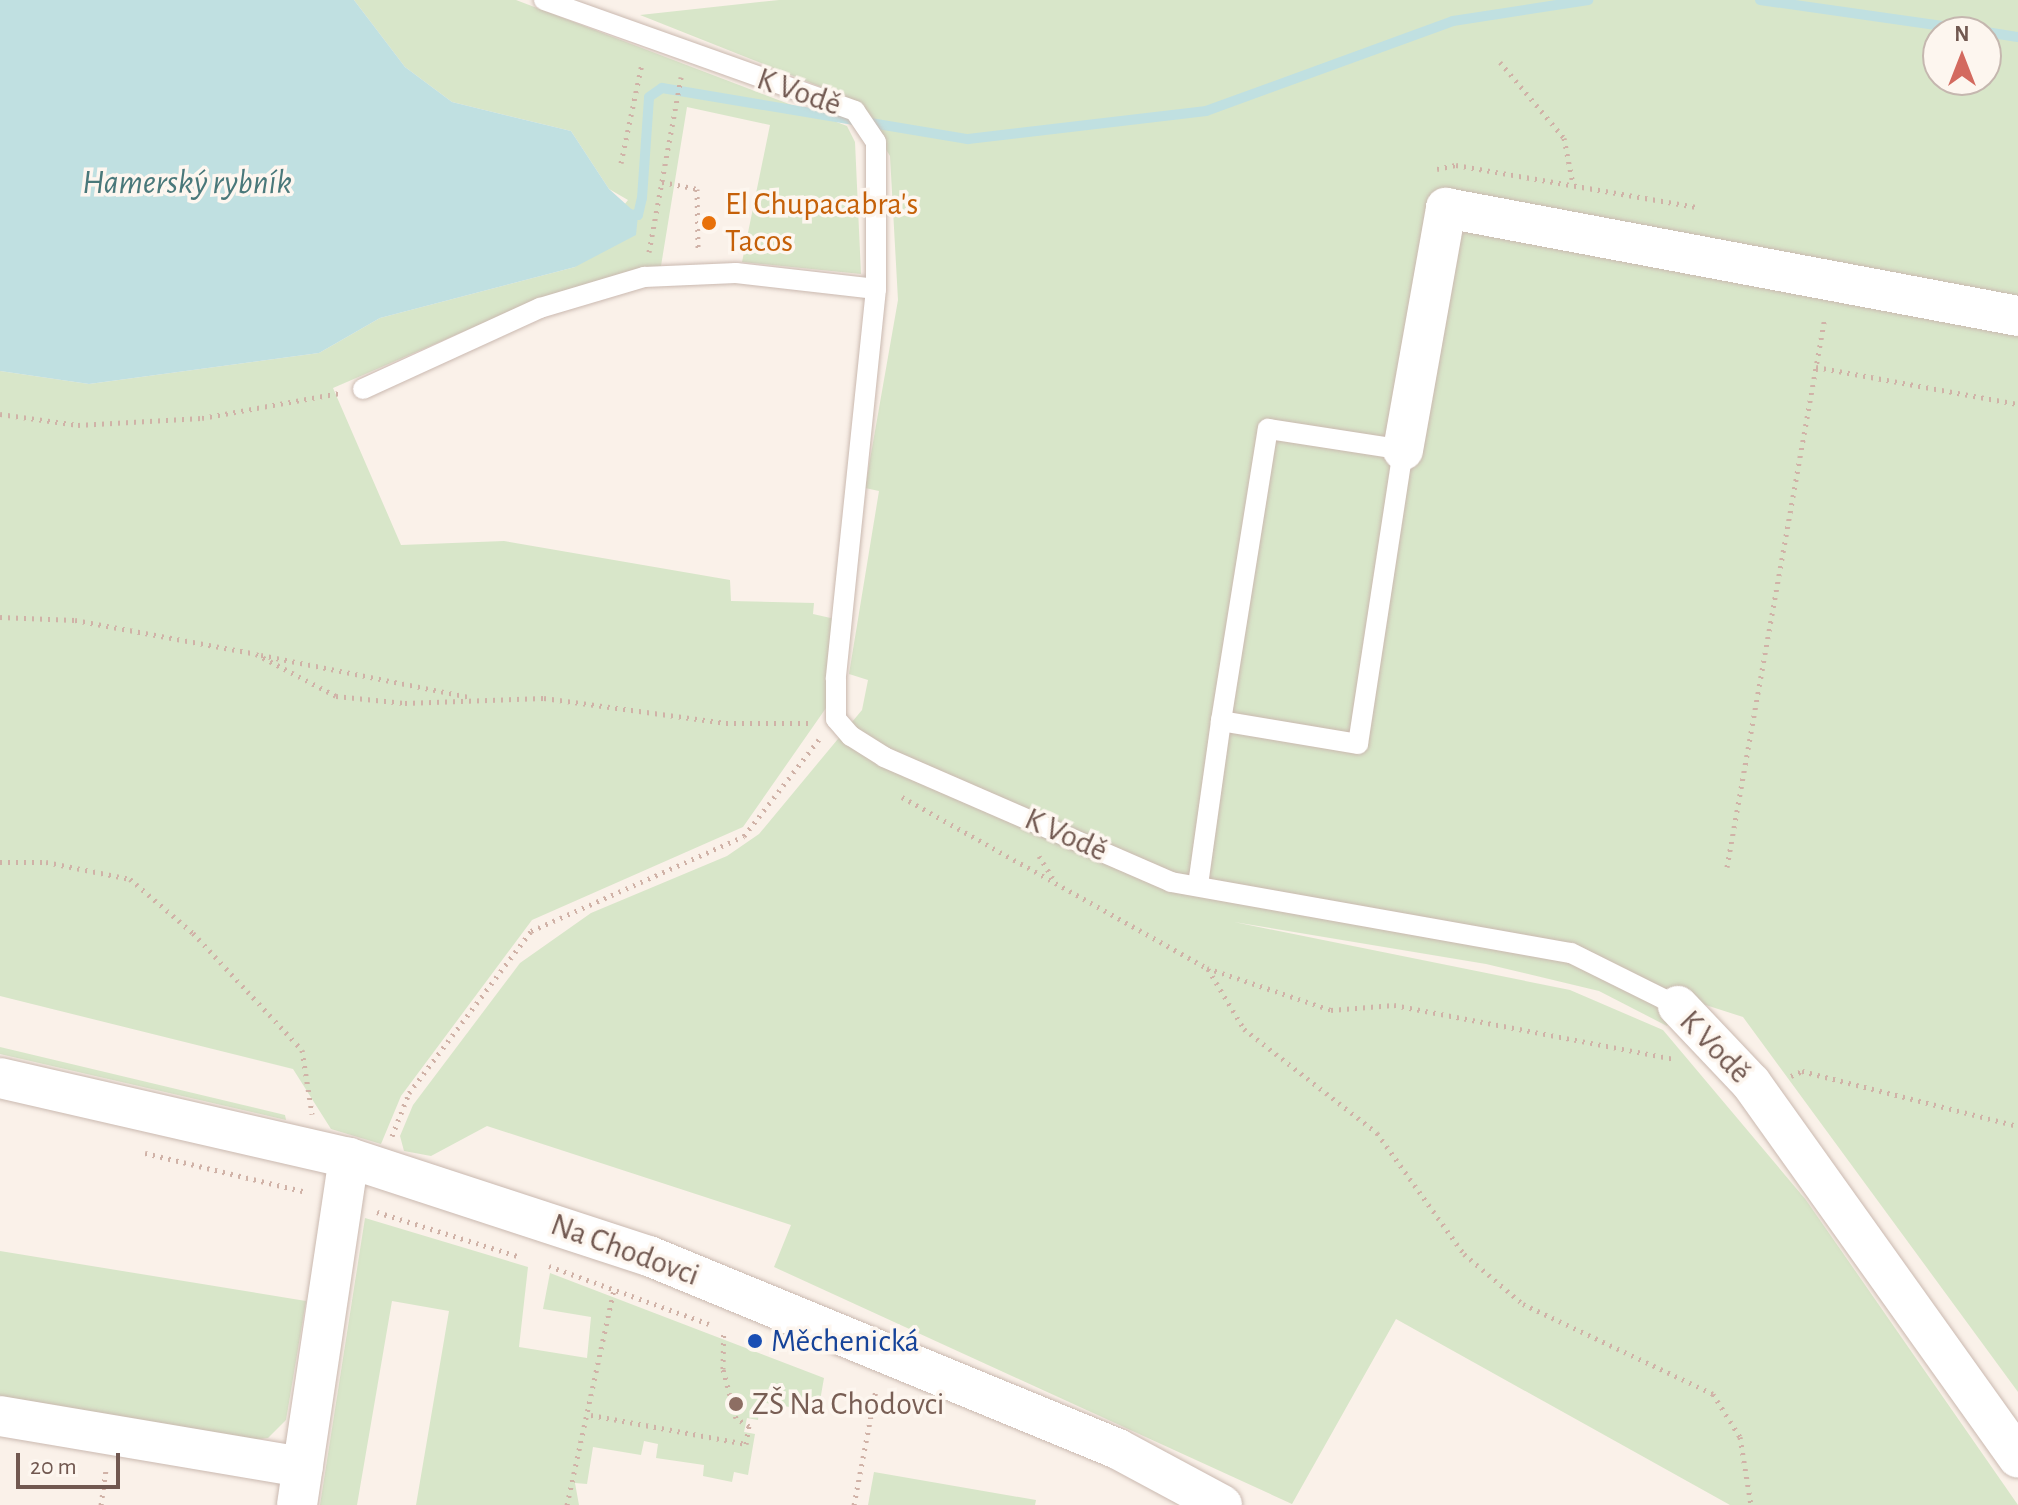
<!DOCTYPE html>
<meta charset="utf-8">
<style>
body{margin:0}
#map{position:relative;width:2018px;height:1505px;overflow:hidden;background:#faf1e9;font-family:"Alegreya Sans",sans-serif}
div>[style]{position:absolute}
.green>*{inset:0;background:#d8e6c9}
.water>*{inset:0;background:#c0e0e1}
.stream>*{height:10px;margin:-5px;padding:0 5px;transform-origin:5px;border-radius:5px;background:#c0e0e1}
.path>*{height:5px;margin-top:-2.5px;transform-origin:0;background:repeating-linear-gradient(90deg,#d0b2a7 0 2px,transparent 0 8px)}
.roads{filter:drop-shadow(0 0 2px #cab9b0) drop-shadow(0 0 2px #cab9b0)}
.lane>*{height:20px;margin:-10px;padding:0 10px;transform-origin:10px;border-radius:10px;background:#fff}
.street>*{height:40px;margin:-20px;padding:0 20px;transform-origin:20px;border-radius:20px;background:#fff}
.dots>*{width:22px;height:22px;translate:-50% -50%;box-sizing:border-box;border:4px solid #fdf6ef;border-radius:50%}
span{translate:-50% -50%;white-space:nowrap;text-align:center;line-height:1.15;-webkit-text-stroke:7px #fdf6ef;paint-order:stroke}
.street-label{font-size:32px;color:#715850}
.food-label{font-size:32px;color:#c56008}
.left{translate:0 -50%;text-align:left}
.transit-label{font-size:32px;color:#164399}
.education-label{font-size:32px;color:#785e54}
.water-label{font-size:34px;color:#49787a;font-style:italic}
.north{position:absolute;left:1922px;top:16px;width:80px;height:80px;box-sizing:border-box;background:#fdf6ef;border:2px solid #c5b7af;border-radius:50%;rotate:0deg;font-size:22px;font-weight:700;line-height:32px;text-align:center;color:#715850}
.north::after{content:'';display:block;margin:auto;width:28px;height:36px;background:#d36a5f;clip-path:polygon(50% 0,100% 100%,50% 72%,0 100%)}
.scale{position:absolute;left:16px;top:1453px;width:104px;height:36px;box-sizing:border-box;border:4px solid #715850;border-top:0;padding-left:10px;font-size:24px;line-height:28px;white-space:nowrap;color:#715850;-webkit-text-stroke:6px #fdf6ef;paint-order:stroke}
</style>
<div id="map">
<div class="green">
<div style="clip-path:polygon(354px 0,516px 0,847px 126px,855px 142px,861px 274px,742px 262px,770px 125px,687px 107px,661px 266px,523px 306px,333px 388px,401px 545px,504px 541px,730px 580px,731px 601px,814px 603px,813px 614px,835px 619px,826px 708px,743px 827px,532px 920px,401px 1096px,381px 1144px,331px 1129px,293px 1069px,0 996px,0 371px,89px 384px,319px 353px,380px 318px,575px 267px,628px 200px,609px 189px,571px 131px,452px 102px,405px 67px)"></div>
<div style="clip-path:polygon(evenodd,779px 0,2018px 0,2018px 1392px,1743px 1017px,1687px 999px,1667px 1026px,1599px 991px,1486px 964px,1234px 922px,1570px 990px,1663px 1030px,1806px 1200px,2018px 1505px,1730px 1505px,1396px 1319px,1292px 1504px,774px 1267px,791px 1225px,487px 1126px,431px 1156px,404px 1151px,400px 1136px,413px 1105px,520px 963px,591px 913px,727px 856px,759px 834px,862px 710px,868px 680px,849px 674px,879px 491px,865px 488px,898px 300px,890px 156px,856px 101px,640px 15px,779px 0,1938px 32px,1986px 32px,1986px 80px,1938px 80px,1938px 32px)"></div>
<div style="clip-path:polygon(0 1047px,285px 1115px,286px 1120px,0 1054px)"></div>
<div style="clip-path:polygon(365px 1218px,528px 1267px,519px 1347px,587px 1358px,591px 1317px,543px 1309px,550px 1273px,824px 1378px,818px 1412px,760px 1402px,758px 1420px,747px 1418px,744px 1432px,755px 1434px,748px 1475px,734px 1472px,732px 1482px,703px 1476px,704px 1465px,656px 1458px,658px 1444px,644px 1441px,641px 1455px,593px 1447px,587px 1484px,575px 1483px,579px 1505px,416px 1505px,449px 1311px,392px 1301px,357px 1505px,320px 1505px)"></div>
<div style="clip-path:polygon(0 1251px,306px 1301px,286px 1420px,268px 1438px,252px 1440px,0 1396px)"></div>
<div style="clip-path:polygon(874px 1472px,1036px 1500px,1035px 1505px,868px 1505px)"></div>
</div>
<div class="water">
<div style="clip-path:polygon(0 0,354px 0,405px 67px,452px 102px,571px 131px,609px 189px,638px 215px,636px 235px,575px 267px,380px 318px,319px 353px,89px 384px,0 371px)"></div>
</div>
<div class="stream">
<div style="left:1760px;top:0;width:227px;rotate:8.1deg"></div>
<div style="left:1986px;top:32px;width:32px;rotate:9deg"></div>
<div style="left:626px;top:214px;width:12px;rotate:5deg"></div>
<div style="left:638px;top:215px;width:17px;rotate:-77deg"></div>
<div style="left:642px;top:198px;width:101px;rotate:-86deg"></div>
<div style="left:649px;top:97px;width:16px;rotate:-35deg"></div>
<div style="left:662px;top:88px;width:310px;rotate:9.5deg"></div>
<div style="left:968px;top:139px;width:240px;rotate:-6.7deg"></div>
<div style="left:1206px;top:111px;width:263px;rotate:-20deg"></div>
<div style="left:1453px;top:21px;width:137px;rotate:-8.8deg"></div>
</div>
<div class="path">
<div style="left:1500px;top:62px;width:99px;rotate:49.9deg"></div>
<div style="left:1564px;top:138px;width:47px;rotate:78.9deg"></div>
<div style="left:621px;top:163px;width:102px;rotate:-78.1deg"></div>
<div style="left:1437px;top:169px;width:19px;rotate:-12deg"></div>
<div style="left:1456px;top:165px;width:244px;rotate:9.9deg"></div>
<div style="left:662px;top:182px;width:36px;rotate:11deg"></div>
<div style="left:697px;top:189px;width:59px;rotate:89deg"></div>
<div style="left:649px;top:252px;width:178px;rotate:-79.6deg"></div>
<div style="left:1816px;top:367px;width:205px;rotate:10.4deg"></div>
<div style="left:0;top:414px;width:79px;rotate:8deg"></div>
<div style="left:78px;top:425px;width:124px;rotate:-3.2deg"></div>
<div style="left:202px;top:418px;width:140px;rotate:-10.3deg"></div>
<div style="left:0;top:617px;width:75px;rotate:2.3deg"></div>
<div style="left:75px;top:620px;width:184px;rotate:10.6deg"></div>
<div style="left:256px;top:654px;width:90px;rotate:27.7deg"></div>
<div style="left:336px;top:696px;width:69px;rotate:5.8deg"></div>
<div style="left:405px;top:703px;width:139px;rotate:-2.1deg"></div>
<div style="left:544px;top:698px;width:184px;rotate:7.8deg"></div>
<div style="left:726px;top:723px;width:86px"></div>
<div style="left:261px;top:655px;width:213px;rotate:11.4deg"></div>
<div style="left:902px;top:797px;width:350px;rotate:29.3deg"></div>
<div style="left:1207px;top:968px;width:131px;rotate:18.7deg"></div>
<div style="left:1331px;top:1010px;width:63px;rotate:-4.5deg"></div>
<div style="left:1394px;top:1005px;width:286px;rotate:10.9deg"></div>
<div style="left:1039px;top:856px;width:26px;rotate:58deg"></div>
<div style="left:0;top:862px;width:46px"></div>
<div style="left:46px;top:862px;width:86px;rotate:11.4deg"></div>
<div style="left:130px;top:879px;width:83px;rotate:40.6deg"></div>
<div style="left:193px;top:933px;width:160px;rotate:47deg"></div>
<div style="left:302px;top:1050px;width:65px;rotate:81.1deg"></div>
<div style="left:1727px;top:867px;width:559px;rotate:-79.9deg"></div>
<div style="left:1208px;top:969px;width:70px;rotate:59deg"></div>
<div style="left:1244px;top:1029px;width:169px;rotate:38deg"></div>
<div style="left:1377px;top:1133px;width:149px;rotate:54.3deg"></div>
<div style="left:1464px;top:1254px;width:77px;rotate:40.3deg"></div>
<div style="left:1523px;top:1304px;width:210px;rotate:25.3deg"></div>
<div style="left:1713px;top:1394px;width:51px;rotate:57.9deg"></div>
<div style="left:1740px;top:1437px;width:69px;rotate:80.8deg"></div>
<div style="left:1791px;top:1076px;width:12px;rotate:-24deg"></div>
<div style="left:1802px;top:1071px;width:223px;rotate:14.3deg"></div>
<div style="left:392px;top:1136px;width:46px;rotate:-68.4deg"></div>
<div style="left:409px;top:1093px;width:203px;rotate:-53deg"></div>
<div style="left:531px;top:931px;width:233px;rotate:-24deg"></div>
<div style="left:744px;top:836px;width:124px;rotate:-52.2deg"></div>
<div style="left:145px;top:1153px;width:166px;rotate:13.6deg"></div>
<div style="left:377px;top:1212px;width:151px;rotate:17.4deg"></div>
<div style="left:549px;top:1266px;width:170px;rotate:19.9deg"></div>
<div style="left:591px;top:1415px;width:158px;rotate:10.6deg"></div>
<div style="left:746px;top:1444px;width:18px;rotate:-81deg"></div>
<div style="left:749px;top:1426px;width:15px;rotate:-148deg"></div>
<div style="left:736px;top:1418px;width:51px;rotate:-104.9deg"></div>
<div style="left:723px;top:1369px;width:39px;rotate:-89deg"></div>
<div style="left:101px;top:1505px;width:35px;rotate:-82deg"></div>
<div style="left:567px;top:1505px;width:220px;rotate:-77.7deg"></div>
<div style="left:854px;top:1505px;width:117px;rotate:-79.2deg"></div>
</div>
<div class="roads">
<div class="lane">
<div style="left:544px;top:0;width:330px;rotate:19.6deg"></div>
<div style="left:855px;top:111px;width:37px;rotate:56deg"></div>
<div style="left:876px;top:142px;width:147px;rotate:90deg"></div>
<div style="left:876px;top:289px;width:392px;rotate:95.9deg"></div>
<div style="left:836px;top:679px;width:40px;rotate:90deg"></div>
<div style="left:836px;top:719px;width:23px;rotate:49deg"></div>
<div style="left:851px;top:736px;width:39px;rotate:32deg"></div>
<div style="left:884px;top:757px;width:313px;rotate:23.5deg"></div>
<div style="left:1171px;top:882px;width:406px;rotate:10.1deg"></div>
<div style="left:1571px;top:953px;width:119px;rotate:26.4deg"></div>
<div style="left:363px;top:389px;width:195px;rotate:-24.6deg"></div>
<div style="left:540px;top:308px;width:109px;rotate:-16.6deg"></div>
<div style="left:644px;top:277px;width:92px;rotate:-2.5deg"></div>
<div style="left:736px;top:273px;width:141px;rotate:6.5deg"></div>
<div style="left:1198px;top:885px;width:166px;rotate:-82deg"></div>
<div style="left:1221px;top:721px;width:296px;rotate:-80.9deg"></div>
<div style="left:1268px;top:429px;width:137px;rotate:8.8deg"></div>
<div style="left:1403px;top:450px;width:297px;rotate:98.7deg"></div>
<div style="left:1358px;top:744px;width:139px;rotate:-170.5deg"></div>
</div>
<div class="street">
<div style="left:1403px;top:450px;width:246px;rotate:-79.9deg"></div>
<div style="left:1446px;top:208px;width:582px;rotate:10.69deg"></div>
<div style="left:1678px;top:1006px;width:106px;rotate:46.5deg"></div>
<div style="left:1751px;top:1083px;width:460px;rotate:54.5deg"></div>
<div style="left:0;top:1078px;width:358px;rotate:12.9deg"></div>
<div style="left:349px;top:1158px;width:316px;rotate:18.1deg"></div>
<div style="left:649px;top:1256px;width:507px;rotate:22.37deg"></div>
<div style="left:1118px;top:1449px;width:118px;rotate:28.3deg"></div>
<div style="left:0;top:1416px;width:307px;rotate:9.6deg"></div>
<div style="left:297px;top:1505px;width:351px;rotate:-81.5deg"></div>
</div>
</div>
<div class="dots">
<div style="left:709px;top:223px;background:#e8710a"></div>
<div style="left:755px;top:1341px;background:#1a4fb4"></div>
<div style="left:736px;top:1404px;background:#8d6e63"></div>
</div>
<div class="street-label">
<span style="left:799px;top:92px;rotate:19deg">K Vodě</span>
<span style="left:1066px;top:835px;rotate:24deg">K Vodě</span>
<span style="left:1715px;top:1047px;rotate:46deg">K Vodě</span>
<span style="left:625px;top:1250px;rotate:20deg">Na Chodovci</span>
</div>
<div class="food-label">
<span class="left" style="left:725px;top:223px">El Chupacabra's<br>Tacos</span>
</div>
<div class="transit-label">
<span class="left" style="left:771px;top:1341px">Měchenická</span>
</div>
<div class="education-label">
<span class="left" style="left:752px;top:1404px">ZŠ Na Chodovci</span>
</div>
<div class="water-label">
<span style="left:187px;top:184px">Hamerský rybník</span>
</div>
<div class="north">N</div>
<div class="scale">20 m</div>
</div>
